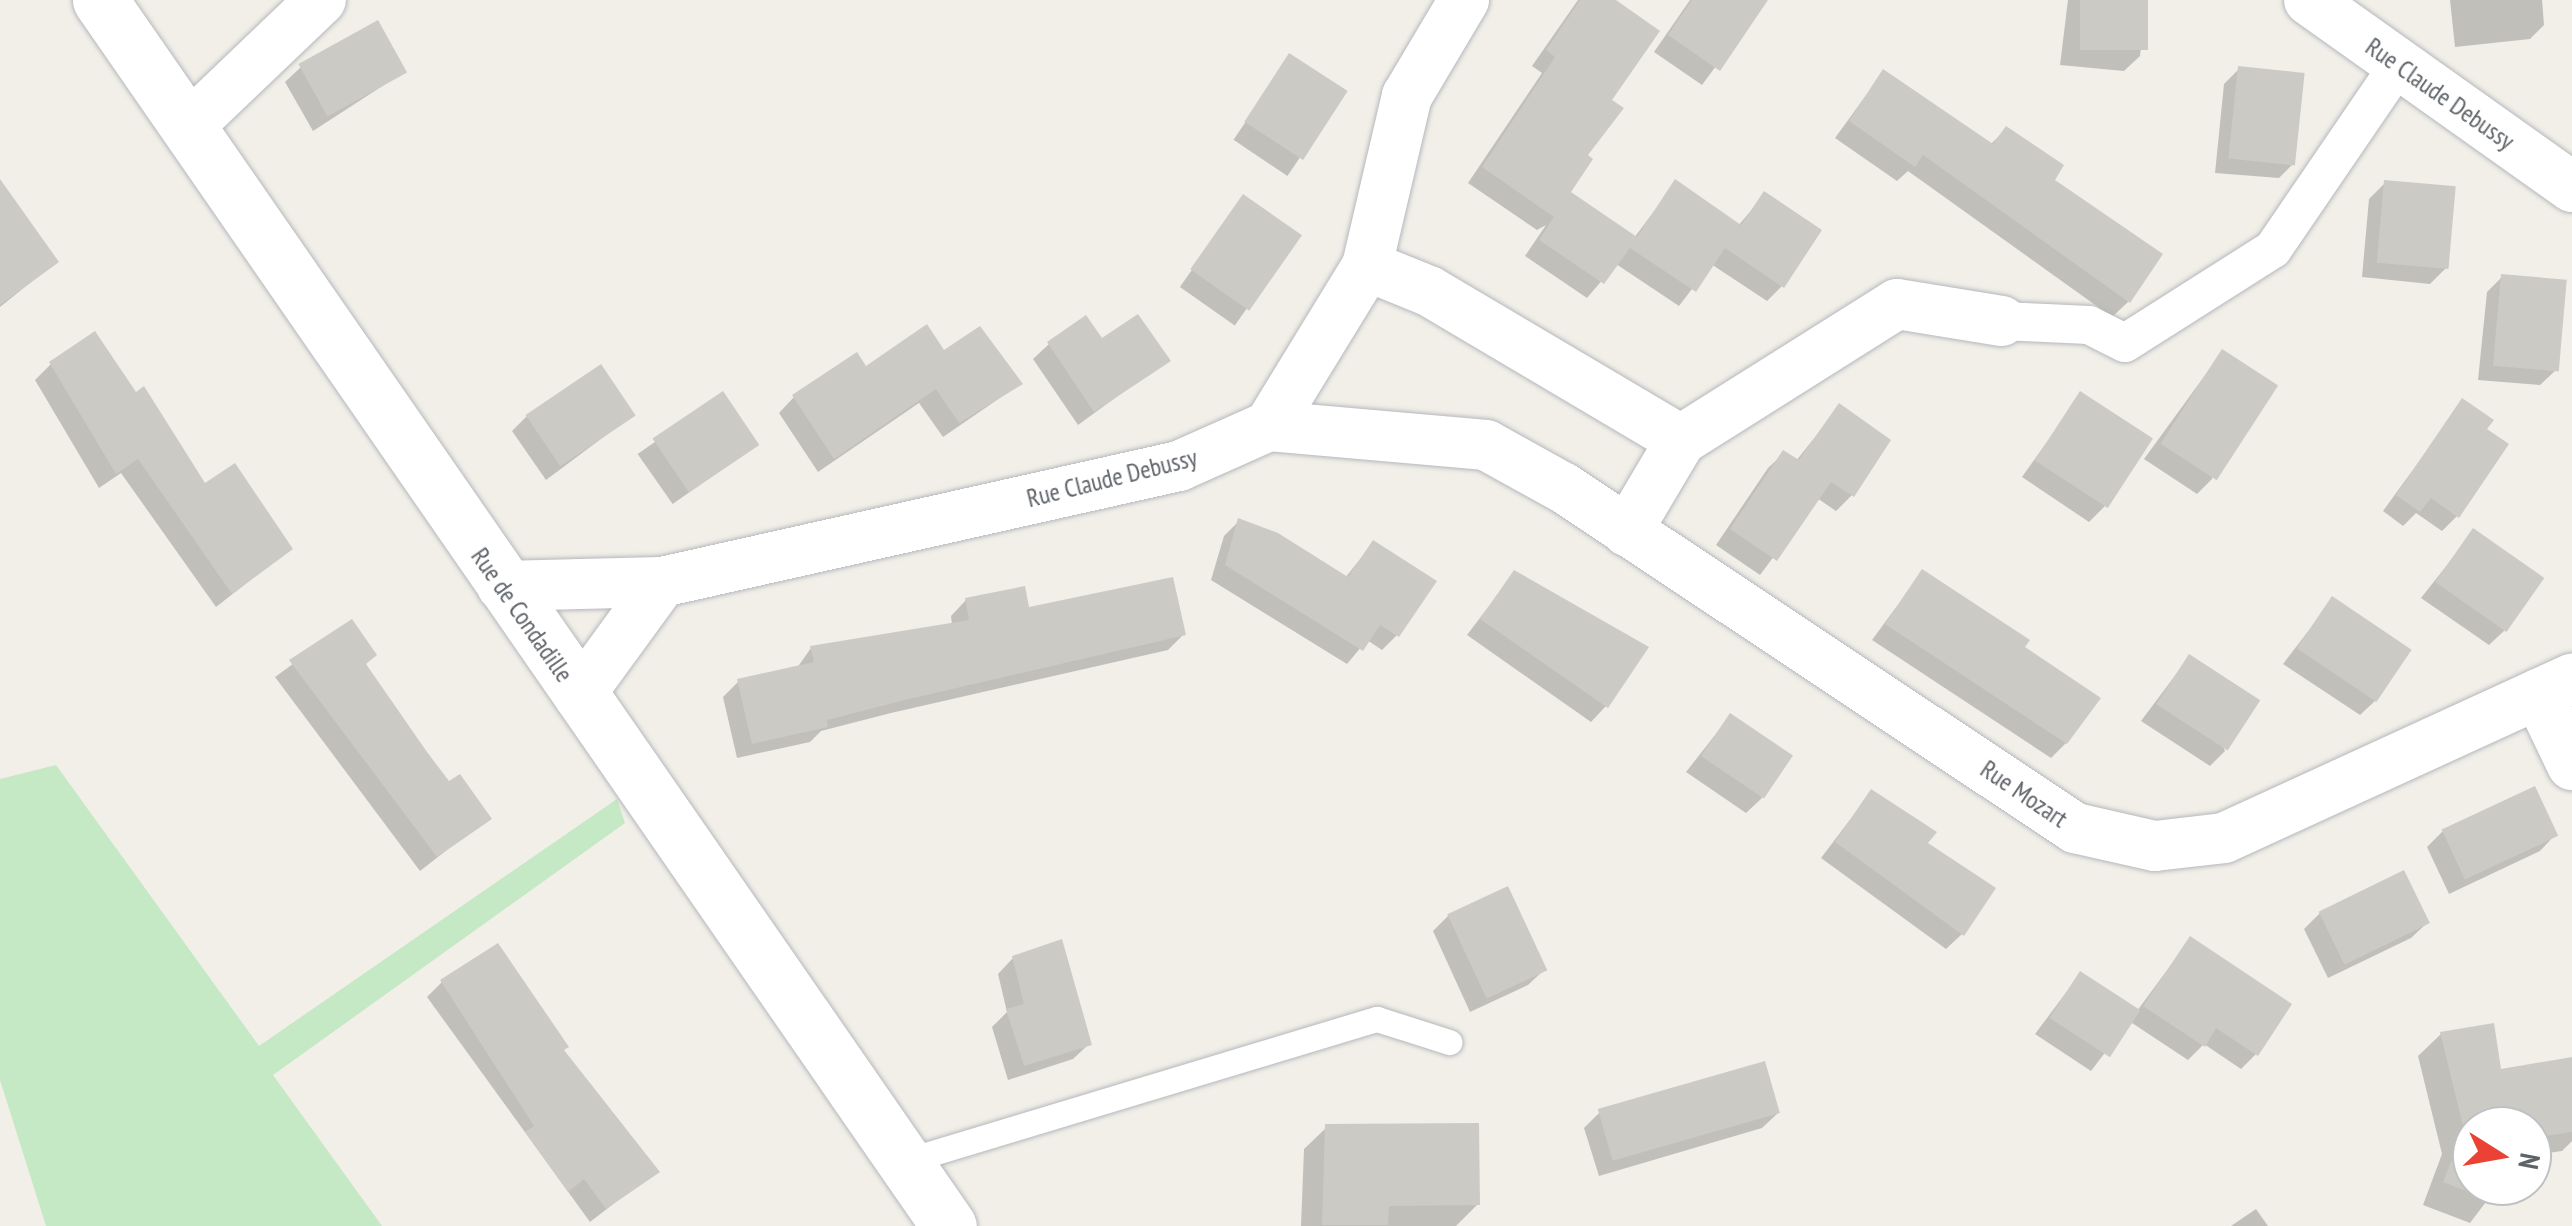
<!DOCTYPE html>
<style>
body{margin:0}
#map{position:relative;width:2572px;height:1226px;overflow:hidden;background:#f1efe8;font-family:"PT Sans Narrow",sans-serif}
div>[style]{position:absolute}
.green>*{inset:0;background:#c5e8c5}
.shadow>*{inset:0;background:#0003;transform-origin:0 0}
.building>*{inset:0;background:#cccac5;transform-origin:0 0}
.roads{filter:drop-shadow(0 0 2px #b5b8bc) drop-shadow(0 0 2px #b5b8bc)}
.service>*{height:25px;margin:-12.5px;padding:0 12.5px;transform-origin:12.5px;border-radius:12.5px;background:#fff}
.pedestrian>*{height:38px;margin:-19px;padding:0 19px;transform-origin:19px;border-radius:19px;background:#fff}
.minor>*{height:50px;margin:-25px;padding:0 25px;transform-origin:25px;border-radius:25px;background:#fff}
.tertiary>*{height:55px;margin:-27.5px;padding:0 27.5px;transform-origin:27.5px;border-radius:27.5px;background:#fff}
span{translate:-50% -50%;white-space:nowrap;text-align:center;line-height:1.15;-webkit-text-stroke:8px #fff;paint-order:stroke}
.street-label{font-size:25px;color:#5f6368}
.north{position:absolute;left:2452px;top:1106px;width:100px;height:100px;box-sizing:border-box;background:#fff;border:2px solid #bfc1c3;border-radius:50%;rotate:101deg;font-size:28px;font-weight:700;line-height:40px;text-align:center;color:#5f6368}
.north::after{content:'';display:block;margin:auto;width:35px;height:45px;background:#ea4335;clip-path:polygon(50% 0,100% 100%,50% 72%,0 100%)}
</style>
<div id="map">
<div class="green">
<div style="clip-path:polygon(56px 765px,259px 1046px,617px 799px,625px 823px,273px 1075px,382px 1226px,46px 1226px,0 1080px,0 779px)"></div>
</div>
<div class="shadow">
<div style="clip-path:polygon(1578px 0,1612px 0,1609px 100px,1567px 193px,1634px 238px,1676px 182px,1738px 226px,1765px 194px,1782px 286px,1767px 301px,1711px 264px,1679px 306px,1616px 264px,1587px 298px,1525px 256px,1546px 225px,1537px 230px,1468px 183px,1542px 73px,1532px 66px)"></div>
<div style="clip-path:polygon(1690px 0,1765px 0,1702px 85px,1654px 52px)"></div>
<div style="clip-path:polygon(2068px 0,2146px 0,2140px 56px,2124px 71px,2060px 65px)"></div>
<div style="clip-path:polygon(2450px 0,2542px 0,2544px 25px,2530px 39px,2455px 47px)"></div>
<div style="left:1290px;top:56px;width:65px;height:101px;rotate:34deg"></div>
<div style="clip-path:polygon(301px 67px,404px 72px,313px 131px,285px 82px)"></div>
<div style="clip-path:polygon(2239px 69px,2294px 163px,2279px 178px,2215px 173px,2224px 84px)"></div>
<div style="clip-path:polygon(1883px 72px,1990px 145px,2006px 129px,2051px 180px,2160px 255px,2128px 302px,2112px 317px,1908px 171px,1897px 181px,1835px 138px)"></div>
<div style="clip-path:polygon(2385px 183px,2446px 268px,2430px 284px,2362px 277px,2369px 199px)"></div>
<div style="left:1243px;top:197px;width:67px;height:110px;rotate:35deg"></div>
<div style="clip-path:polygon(0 208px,56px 262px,0 307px)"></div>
<div style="clip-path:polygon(2502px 277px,2556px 370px,2540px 385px,2478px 380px,2487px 292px)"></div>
<div style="clip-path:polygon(1101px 342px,1167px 360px,1078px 425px,1033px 359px,1049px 344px)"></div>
<div style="clip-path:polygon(2222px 352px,2212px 479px,2197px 494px,2144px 459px)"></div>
<div style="clip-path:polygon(944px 353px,1020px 384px,943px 437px,919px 403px,818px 472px,779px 413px,794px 397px,866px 369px)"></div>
<div style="clip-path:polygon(51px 364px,135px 396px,205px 486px,290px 549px,216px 607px,121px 473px,99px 488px,35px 380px)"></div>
<div style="clip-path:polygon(2081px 394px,2105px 506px,2089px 522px,2022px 477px)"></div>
<div style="left:722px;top:395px;width:61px;height:103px;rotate:55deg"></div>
<div style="clip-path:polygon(2463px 401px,2483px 430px,2457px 516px,2442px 531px,2416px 513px,2403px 526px,2383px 511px)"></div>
<div style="clip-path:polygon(1839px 407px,1852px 495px,1836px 511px,1817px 498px,1760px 575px,1716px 545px,1768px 468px,1784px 453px,1796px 461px)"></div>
<div style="clip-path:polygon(633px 415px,546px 480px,512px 431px,527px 416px)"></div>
<div style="clip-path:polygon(1239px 521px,1345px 578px,1373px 543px,1397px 635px,1382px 650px,1367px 640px,1347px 664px,1211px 580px,1224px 536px)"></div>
<div style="clip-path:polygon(2474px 531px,2505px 630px,2489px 645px,2421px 598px)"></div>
<div style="clip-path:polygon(1922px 572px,2021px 647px,2066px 743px,2051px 758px,1872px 640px)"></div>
<div style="clip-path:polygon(1514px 573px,1606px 706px,1591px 722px,1467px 635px)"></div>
<div style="clip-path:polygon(2333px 599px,2376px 700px,2360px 715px,2283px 664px)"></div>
<div style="clip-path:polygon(966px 600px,1184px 634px,1168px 650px,891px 713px,821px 731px,810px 742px,737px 758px,723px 697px,739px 681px,797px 668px,811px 648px,952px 625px,951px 616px)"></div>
<div style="clip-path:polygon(351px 622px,364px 664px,448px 785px,488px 818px,420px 871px,275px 677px)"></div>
<div style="clip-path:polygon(2189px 657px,2225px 751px,2210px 766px,2141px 721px)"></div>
<div style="clip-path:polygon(1730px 716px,1762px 798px,1746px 813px,1686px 772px)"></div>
<div style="clip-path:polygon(1871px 792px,1925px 844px,1962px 934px,1946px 949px,1821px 858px)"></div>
<div style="clip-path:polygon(2443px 831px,2555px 835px,2540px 851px,2449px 894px,2427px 847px)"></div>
<div style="clip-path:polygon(2320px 913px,2427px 923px,2411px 938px,2328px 978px,2304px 929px)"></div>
<div style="clip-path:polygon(1449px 915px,1544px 970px,1528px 985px,1470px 1012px,1433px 931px)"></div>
<div style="clip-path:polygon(2190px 939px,2256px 1054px,2241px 1069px,2204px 1044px,2188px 1060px,2129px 1021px,2091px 1071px,2035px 1034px,2080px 974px,2137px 1011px)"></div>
<div style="clip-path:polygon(1013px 958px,1089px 1044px,1073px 1059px,1008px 1080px,992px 1027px,1007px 1012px,998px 974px)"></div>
<div style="clip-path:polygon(442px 982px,562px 1051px,656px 1171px,590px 1222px,427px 997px)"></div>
<div style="clip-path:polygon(2441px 1034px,2499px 1072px,2572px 1060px,2572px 1141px,2562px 1151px,2532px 1155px,2532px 1126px,2472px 1126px,2472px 1186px,2498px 1186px,2470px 1223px,2423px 1205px,2442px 1154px,2418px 1056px)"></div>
<div style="clip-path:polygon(1600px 1112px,1778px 1113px,1762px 1128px,1599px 1176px,1584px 1128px)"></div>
<div style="clip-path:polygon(1327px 1127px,1478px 1204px,1456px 1226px,1301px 1226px,1304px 1149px)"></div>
<div style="clip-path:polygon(2256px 1209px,2268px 1226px,2231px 1226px)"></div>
</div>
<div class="building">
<div style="clip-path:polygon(1580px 0,1616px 0,1660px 31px,1612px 100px,1624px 108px,1588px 155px,1593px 159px,1571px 192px,1637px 237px,1675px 179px,1741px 225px,1733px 237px,1764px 191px,1822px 230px,1784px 288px,1725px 248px,1696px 292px,1630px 248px,1604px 284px,1539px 240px,1557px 212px,1554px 217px,1482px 167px,1555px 57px,1546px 50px)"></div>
<div style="clip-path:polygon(1692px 0,1768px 0,1720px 71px,1668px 35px)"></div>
<div style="left:2080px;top:0;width:68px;height:50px"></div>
<div style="left:378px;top:20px;width:60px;height:91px;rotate:61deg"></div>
<div style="left:1289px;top:53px;width:70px;height:82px;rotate:33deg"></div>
<div style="left:2238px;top:66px;width:67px;height:93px;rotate:6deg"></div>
<div style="clip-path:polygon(1883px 69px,1993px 144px,2006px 126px,2064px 165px,2055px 180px,2163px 254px,2130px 303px,1923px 155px,1915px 167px,1849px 121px)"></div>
<div style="clip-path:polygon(0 179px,59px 262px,0 305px)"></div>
<div style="left:2384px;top:180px;width:72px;height:83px;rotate:5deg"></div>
<div style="left:1243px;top:194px;width:72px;height:92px;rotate:35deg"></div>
<div style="left:2501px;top:274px;width:66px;height:92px;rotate:5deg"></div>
<div style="clip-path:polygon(1138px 314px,1171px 361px,1094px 412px,1047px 342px,1086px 315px,1102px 338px)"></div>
<div style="clip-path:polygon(927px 324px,944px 350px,980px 326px,1023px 384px,959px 423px,936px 389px,834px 459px,792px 395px,857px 352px,866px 366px)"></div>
<div style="clip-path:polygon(95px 331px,136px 392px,144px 386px,205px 483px,235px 463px,293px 549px,232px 594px,138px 459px,116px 474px,49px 362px)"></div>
<div style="left:2222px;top:349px;width:67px;height:113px;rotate:33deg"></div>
<div style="left:601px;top:364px;width:62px;height:91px;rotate:56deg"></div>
<div style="left:723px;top:391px;width:65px;height:85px;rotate:56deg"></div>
<div style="left:2080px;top:391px;width:87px;height:83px;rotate:33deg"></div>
<div style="clip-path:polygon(2462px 398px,2494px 420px,2487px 429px,2509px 444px,2459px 518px,2431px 498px,2420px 512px,2396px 495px)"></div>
<div style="clip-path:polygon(1839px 403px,1891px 440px,1854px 497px,1831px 482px,1777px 561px,1730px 529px,1783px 450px,1799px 460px)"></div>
<div style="clip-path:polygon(1238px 518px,1278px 533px,1348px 577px,1373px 540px,1437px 581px,1399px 637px,1380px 625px,1363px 651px,1225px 565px)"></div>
<div style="left:2473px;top:528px;width:87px;height:66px;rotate:35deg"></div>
<div style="clip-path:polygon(1922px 569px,2030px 640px,2025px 647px,2101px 698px,2067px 744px,1885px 624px)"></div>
<div style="clip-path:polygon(1514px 570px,1649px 647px,1608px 708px,1480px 619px)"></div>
<div style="clip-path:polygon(1173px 577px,1186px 635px,909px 699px,827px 720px,828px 727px,752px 744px,737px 679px,814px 662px,810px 646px,969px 620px,965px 598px,1025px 586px,1029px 607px)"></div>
<div style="left:2332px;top:596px;width:96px;height:63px;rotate:34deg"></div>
<div style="clip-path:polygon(352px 619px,377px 655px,366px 664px,427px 752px,449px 781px,460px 774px,492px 819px,437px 857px,289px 660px)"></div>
<div style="left:2189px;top:654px;width:85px;height:60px;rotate:33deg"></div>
<div style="left:1730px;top:713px;width:76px;height:52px;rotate:34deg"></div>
<div style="left:2535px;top:786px;width:55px;height:103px;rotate:65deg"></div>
<div style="clip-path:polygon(1871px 789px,1937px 832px,1928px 843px,1996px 888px,1964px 936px,1835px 842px)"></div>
<div style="left:2404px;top:870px;width:59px;height:95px;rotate:64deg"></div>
<div style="left:1508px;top:886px;width:93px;height:67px;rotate:65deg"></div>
<div style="clip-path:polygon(2190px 936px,2292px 1004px,2258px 1056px,2216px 1028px,2205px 1047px,2143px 1006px)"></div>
<div style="clip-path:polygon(1062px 939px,1092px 1045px,1024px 1066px,1006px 1009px,1024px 1004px,1012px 956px)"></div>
<div style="clip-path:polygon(498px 943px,569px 1047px,564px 1050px,660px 1172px,606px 1209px,584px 1179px,568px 1192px,525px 1132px,534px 1126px,440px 980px)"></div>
<div style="left:2080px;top:971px;width:72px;height:56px;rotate:33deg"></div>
<div style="clip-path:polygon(2494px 1023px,2501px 1069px,2572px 1057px,2572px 1132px,2532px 1138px,2532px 1126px,2472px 1126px,2472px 1186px,2501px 1186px,2495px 1202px,2443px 1182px,2464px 1130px,2440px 1032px)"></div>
<div style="left:1765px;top:1061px;width:54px;height:174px;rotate:74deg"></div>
<div style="clip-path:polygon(1479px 1123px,1480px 1205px,1389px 1206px,1388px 1225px,1322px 1225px,1325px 1124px)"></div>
</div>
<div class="roads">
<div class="service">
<div style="left:906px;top:1161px;width:492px;rotate:-16.8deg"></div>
<div style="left:1377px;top:1019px;width:76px;rotate:17.7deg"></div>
</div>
<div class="pedestrian">
<div style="left:2002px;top:321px;width:87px;rotate:2.6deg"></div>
<div style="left:2089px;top:325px;width:40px;rotate:26.6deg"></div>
<div style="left:2125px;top:343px;width:175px;rotate:-32.4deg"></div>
<div style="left:2273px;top:249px;width:224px;rotate:-55.7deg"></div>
</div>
<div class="minor">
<div style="left:2309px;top:0;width:323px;rotate:35.4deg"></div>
<div style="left:190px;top:125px;width:181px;rotate:-43.7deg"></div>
<div style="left:1367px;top:266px;width:67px;rotate:22deg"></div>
<div style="left:1429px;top:291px;width:293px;rotate:30.6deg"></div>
<div style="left:1681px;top:440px;width:106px;rotate:120.7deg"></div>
<div style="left:1269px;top:426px;width:218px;rotate:5deg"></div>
<div style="left:1486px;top:445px;width:89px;rotate:28.9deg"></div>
<div style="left:1564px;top:488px;width:614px;rotate:33.64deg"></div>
<div style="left:2075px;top:828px;width:82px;rotate:12.7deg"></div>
<div style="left:2155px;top:846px;width:69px;rotate:-6.6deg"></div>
<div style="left:2224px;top:838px;width:383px;rotate:-24.6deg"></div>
<div style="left:1681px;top:440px;width:255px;rotate:-32.2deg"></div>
<div style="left:1897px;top:304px;width:106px;rotate:9.2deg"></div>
<div style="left:662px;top:582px;width:530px;rotate:-12.65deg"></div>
<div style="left:1179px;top:466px;width:98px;rotate:-24deg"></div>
<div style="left:1269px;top:426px;width:188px;rotate:-58.5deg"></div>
<div style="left:1367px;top:266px;width:175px;rotate:-76.8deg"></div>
<div style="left:1407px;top:96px;width:112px;rotate:-59.3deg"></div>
<div style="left:502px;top:586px;width:160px;rotate:-1.4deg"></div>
<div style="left:662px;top:582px;width:141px;rotate:126.1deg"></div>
<div style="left:2538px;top:694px;width:79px;rotate:64.4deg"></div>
</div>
<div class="tertiary">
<div style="left:100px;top:0;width:1491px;rotate:55.3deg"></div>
</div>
</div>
<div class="street-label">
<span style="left:2440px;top:94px;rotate:35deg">Rue Claude Debussy</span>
<span style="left:1112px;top:478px;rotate:-14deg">Rue Claude Debussy</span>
<span style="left:522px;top:615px;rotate:55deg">Rue de Condadille</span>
<span style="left:2024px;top:794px;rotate:34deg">Rue Mozart</span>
</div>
<div class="north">N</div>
</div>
